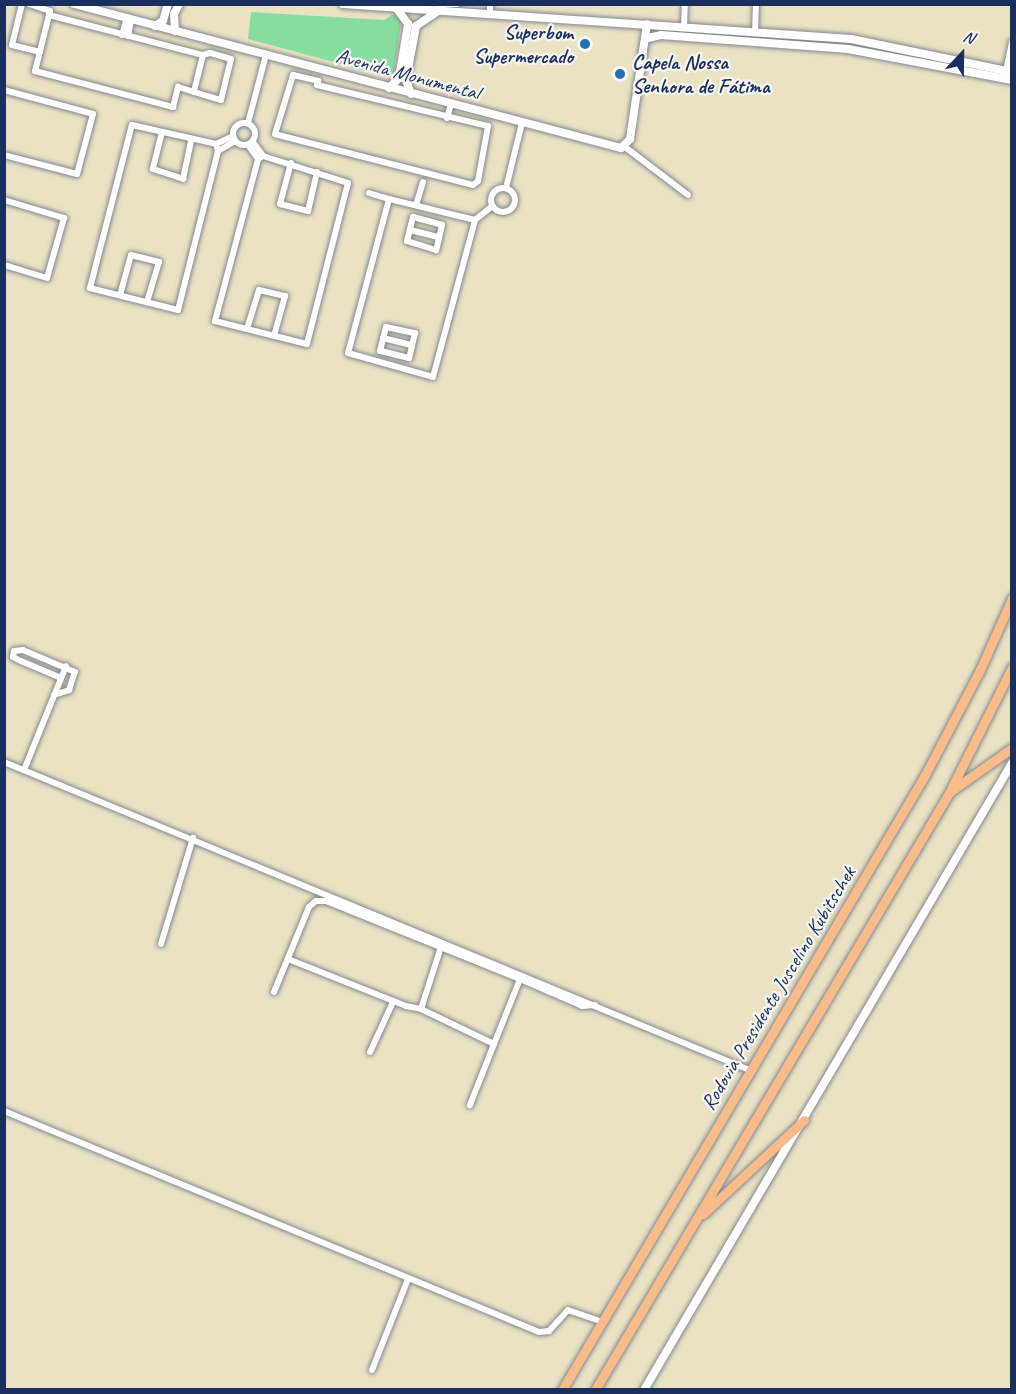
<!DOCTYPE html>
<meta charset="utf-8">
<style>
body{margin:0}
#map{position:relative;width:1016px;height:1394px;overflow:hidden;background:#eae2c3;font-family:Caveat,sans-serif}
div>[style]{position:absolute}
.green>*{inset:0;background:#87dda0}
.roads{filter:drop-shadow(0 0 2px #828890) drop-shadow(0 0 2px #828890)}
.minor>*{height:6px;margin:-3px;padding:0 3px;transform-origin:3px;border-radius:3px;background:#fff}
.minor>.ring{margin:-3px;padding:0;box-sizing:content-box;background:none;border:6px solid #fff;border-radius:50%}
.tertiary>*{height:8px;margin:-4px;padding:0 4px;transform-origin:4px;border-radius:4px;background:#fff}
.trunk>*{height:9px;margin:-4.5px;padding:0 4.5px;transform-origin:4.5px;border-radius:4.5px;background:#fabb8b}
.dots>*{width:16px;height:16px;translate:-50% -50%;box-sizing:border-box;border:3px solid #f6f6f2;border-radius:50%}
span{translate:-50% -50%;white-space:nowrap;text-align:center;line-height:1.15;-webkit-text-stroke:4.5px #f6f6f2;paint-order:stroke}
.poi-label{font-size:21px;color:#1b2f5e;font-weight:700}
.right{translate:-100% -50%;text-align:right}
.left{translate:0 -50%;text-align:left}
.street-label{font-size:21px;color:#1b2f5e}
.frame{position:absolute;inset:0;border:6px solid #1b2f5e;pointer-events:none}
.north{position:absolute;left:932px;top:24px;width:60px;height:60px;-webkit-text-stroke:4px #f6f6f2;paint-order:stroke;rotate:22deg;font-size:16px;font-weight:700;line-height:24px;text-align:center;color:#1b2f5e}
.north::after{content:'';display:block;margin:auto;width:21px;height:27px;background:#1b2f5e;clip-path:polygon(50% 0,100% 100%,50% 72%,0 100%)}
</style>
<div id="map">
<div class="green">
<div style="clip-path:polygon(251px 12px,384px 20px,392px 15px,402px 17px,393px 78px,248px 39px)"></div>
</div>
<div class="roads">
<div class="minor">
<div style="left:22px;top:4px;width:42px;rotate:103.7deg"></div>
<div style="left:12px;top:45px;width:29px;rotate:14deg"></div>
<div style="left:29px;top:4px;width:22px;rotate:18deg"></div>
<div style="left:50px;top:11px;width:62px;rotate:104deg"></div>
<div style="left:35px;top:71px;width:143px;rotate:14.6deg"></div>
<div style="left:173px;top:107px;width:21px;rotate:-76deg"></div>
<div style="left:178px;top:87px;width:45px;rotate:16.8deg"></div>
<div style="left:221px;top:100px;width:42px;rotate:-76.3deg"></div>
<div style="left:231px;top:59px;width:22px;rotate:-164deg"></div>
<div style="left:210px;top:53px;width:7px;rotate:164deg"></div>
<div style="left:436px;top:4px;width:21px"></div>
<div style="left:490px;top:14px;width:10px;rotate:-90deg"></div>
<div style="left:49px;top:15px;width:159px;rotate:14.6deg"></div>
<div style="left:203px;top:55px;width:38px;rotate:104deg"></div>
<div style="left:684px;top:27px;width:23px;rotate:-88deg"></div>
<div style="left:755px;top:32px;width:28px;rotate:-88deg"></div>
<div style="left:122px;top:35px;width:18px;rotate:-74deg"></div>
<div style="left:128px;top:36px;width:16px;rotate:-79deg"></div>
<div style="left:1006px;top:71px;width:30px;rotate:-78deg"></div>
<div style="left:293px;top:75px;width:26px;rotate:13deg"></div>
<div style="left:318px;top:81px;width:4px;rotate:104deg"></div>
<div style="left:317px;top:85px;width:176px;rotate:13.5deg"></div>
<div style="left:488px;top:126px;width:56px;rotate:100.3deg"></div>
<div style="left:478px;top:181px;width:6px;rotate:141deg"></div>
<div style="left:473px;top:185px;width:204px;rotate:-165.6deg"></div>
<div style="left:275px;top:134px;width:62px;rotate:-73deg"></div>
<div style="left:4px;top:90px;width:92px;rotate:15.1deg"></div>
<div style="left:93px;top:114px;width:62px;rotate:104.9deg"></div>
<div style="left:77px;top:174px;width:75px;rotate:-165.4deg"></div>
<div style="left:447px;top:118px;width:15px;rotate:-74deg"></div>
<div class="ring" style="left:233px;top:123px;width:16px;height:16px"></div>
<div style="left:248px;top:123px;width:70px;rotate:-75.2deg"></div>
<div style="left:132px;top:125px;width:86px;rotate:12.7deg"></div>
<div style="left:216px;top:144px;width:7px;rotate:74deg"></div>
<div style="left:218px;top:151px;width:164px;rotate:104.1deg"></div>
<div style="left:178px;top:310px;width:91px;rotate:-166deg"></div>
<div style="left:90px;top:288px;width:168px;rotate:-75.6deg"></div>
<div style="left:162px;top:132px;width:38px;rotate:104deg"></div>
<div style="left:153px;top:169px;width:32px;rotate:18deg"></div>
<div style="left:183px;top:179px;width:40px;rotate:-78deg"></div>
<div style="left:253px;top:142px;width:17px;rotate:54deg"></div>
<div style="left:216px;top:144px;width:19px;rotate:-25deg"></div>
<div style="left:248px;top:145px;width:17px;rotate:54deg"></div>
<div style="left:625px;top:147px;width:79px;rotate:37.3deg"></div>
<div style="left:218px;top:151px;width:20px;rotate:-30deg"></div>
<div style="left:263px;top:156px;width:89px;rotate:17.6deg"></div>
<div style="left:348px;top:183px;width:166px;rotate:104.3deg"></div>
<div style="left:307px;top:344px;width:95px;rotate:-166deg"></div>
<div style="left:215px;top:321px;width:168px;rotate:-75.1deg"></div>
<div style="left:258px;top:159px;width:6px;rotate:-31deg"></div>
<div style="left:291px;top:163px;width:42px;rotate:105deg"></div>
<div style="left:280px;top:204px;width:29px;rotate:14deg"></div>
<div style="left:308px;top:211px;width:40px;rotate:-77deg"></div>
<div class="ring" style="left:491px;top:188px;width:18px;height:18px"></div>
<div style="left:506px;top:188px;width:67px;rotate:-76.2deg"></div>
<div style="left:369px;top:193px;width:21px;rotate:17deg"></div>
<div style="left:4px;top:200px;width:63px;rotate:16.7deg"></div>
<div style="left:64px;top:218px;width:62px;rotate:105.8deg"></div>
<div style="left:47px;top:278px;width:45px;rotate:-163.2deg"></div>
<div style="left:416px;top:205px;width:24px;rotate:-73deg"></div>
<div style="left:413px;top:217px;width:30px;rotate:15deg"></div>
<div style="left:442px;top:225px;width:26px;rotate:103deg"></div>
<div style="left:436px;top:250px;width:30px;rotate:-163deg"></div>
<div style="left:407px;top:241px;width:25px;rotate:-76deg"></div>
<div style="left:475px;top:220px;width:89px;rotate:-166.3deg"></div>
<div style="left:389px;top:199px;width:159px;rotate:104.9deg"></div>
<div style="left:348px;top:353px;width:88px;rotate:15.8deg"></div>
<div style="left:433px;top:377px;width:163px;rotate:-75deg"></div>
<div style="left:475px;top:220px;width:22px;rotate:-39deg"></div>
<div style="left:410px;top:230px;width:30px;rotate:14deg"></div>
<div style="left:120px;top:295px;width:41px;rotate:-74.6deg"></div>
<div style="left:131px;top:255px;width:29px;rotate:14deg"></div>
<div style="left:159px;top:262px;width:42px;rotate:106.7deg"></div>
<div style="left:386px;top:327px;width:30px;rotate:12deg"></div>
<div style="left:415px;top:333px;width:26px;rotate:103deg"></div>
<div style="left:409px;top:358px;width:30px;rotate:-166deg"></div>
<div style="left:380px;top:351px;width:25px;rotate:-76deg"></div>
<div style="left:247px;top:329px;width:41px;rotate:-72.9deg"></div>
<div style="left:259px;top:290px;width:27px;rotate:13deg"></div>
<div style="left:285px;top:296px;width:41px;rotate:105.4deg"></div>
<div style="left:383px;top:338px;width:30px;rotate:14deg"></div>
<div style="left:54px;top:695px;width:16px;rotate:-18deg"></div>
<div style="left:69px;top:690px;width:19px;rotate:-72deg"></div>
<div style="left:75px;top:672px;width:56px;rotate:-157.1deg"></div>
<div style="left:23px;top:650px;width:9px;rotate:174deg"></div>
<div style="left:14px;top:651px;width:6px;rotate:99deg"></div>
<div style="left:13px;top:657px;width:9px;rotate:27deg"></div>
<div style="left:21px;top:661px;width:43px;rotate:23deg"></div>
<div style="left:4px;top:762px;width:809px;rotate:22.45deg"></div>
<div style="left:24px;top:770px;width:112px;rotate:-68deg"></div>
<div style="left:161px;top:944px;width:111px;rotate:-73.2deg"></div>
<div style="left:441px;top:947px;width:65px;rotate:107.9deg"></div>
<div style="left:421px;top:1009px;width:81px;rotate:25.6deg"></div>
<div style="left:494px;top:1044px;width:66px;rotate:111.5deg"></div>
<div style="left:288px;top:959px;width:127px;rotate:21.7deg"></div>
<div style="left:406px;top:1006px;width:15px;rotate:11deg"></div>
<div style="left:520px;top:979px;width:68px;rotate:23.5deg"></div>
<div style="left:582px;top:1006px;width:13px;rotate:-4deg"></div>
<div style="left:274px;top:992px;width:92px;rotate:-67.6deg"></div>
<div style="left:309px;top:907px;width:9px;rotate:-41deg"></div>
<div style="left:316px;top:901px;width:10px"></div>
<div style="left:326px;top:901px;width:209px;rotate:21.9deg"></div>
<div style="left:520px;top:979px;width:70px;rotate:111.8deg"></div>
<div style="left:370px;top:1052px;width:55px;rotate:-65.3deg"></div>
<div style="left:4px;top:1111px;width:579px;rotate:22.44deg"></div>
<div style="left:539px;top:1332px;width:10px;rotate:-6deg"></div>
<div style="left:549px;top:1331px;width:28px;rotate:-48deg"></div>
<div style="left:568px;top:1310px;width:36px;rotate:19deg"></div>
<div style="left:372px;top:1370px;width:98px;rotate:-68.4deg"></div>
</div>
<div class="tertiary">
<div style="left:74px;top:4px;width:566px;rotate:14.75deg"></div>
<div style="left:621px;top:148px;width:13px;rotate:-45deg"></div>
<div style="left:630px;top:139px;width:116px;rotate:-81.6deg"></div>
<div style="left:343px;top:4px;width:509px;rotate:3.94deg"></div>
<div style="left:851px;top:39px;width:164px;rotate:11.6deg"></div>
<div style="left:155px;top:26px;width:9px;rotate:-32deg"></div>
<div style="left:163px;top:21px;width:18px;rotate:-74deg"></div>
<div style="left:175px;top:31px;width:17px;rotate:-93deg"></div>
<div style="left:174px;top:14px;width:11px;rotate:-63deg"></div>
<div style="left:648px;top:38px;width:13px;rotate:-13deg"></div>
<div style="left:661px;top:35px;width:188px;rotate:4.3deg"></div>
<div style="left:848px;top:49px;width:167px;rotate:10.7deg"></div>
<div style="left:389px;top:88px;width:14px;rotate:-45deg"></div>
<div style="left:399px;top:78px;width:55px;rotate:-80.5deg"></div>
<div style="left:408px;top:24px;width:19px;rotate:-126deg"></div>
<div style="left:411px;top:94px;width:15px;rotate:-110deg"></div>
<div style="left:406px;top:80px;width:55px;rotate:-79.5deg"></div>
<div style="left:416px;top:26px;width:25px;rotate:-34deg"></div>
<div style="left:644px;top:1390px;width:727px;rotate:-59.59deg"></div>
</div>
<div class="trunk">
<div style="left:951px;top:791px;width:75px;rotate:-35.2deg"></div>
<div style="left:703px;top:1214px;width:138px;rotate:-42.9deg"></div>
<div style="left:562px;top:1390px;width:714px;rotate:-59.45deg"></div>
<div style="left:925px;top:775px;width:119px;rotate:-62.4deg"></div>
<div style="left:980px;top:670px;width:79px;rotate:-66deg"></div>
<div style="left:595px;top:1390px;width:694px;rotate:-59.33deg"></div>
<div style="left:949px;top:793px;width:141px;rotate:-63.4deg"></div>
</div>
</div>
<div class="dots">
<div style="left:585px;top:44px;background:#1f6fb2"></div>
<div style="left:620px;top:74px;background:#1f6fb2"></div>
</div>
<div class="poi-label">
<span class="right" style="left:573px;top:44px">Superbom<br>Supermercado</span>
<span class="left" style="left:632px;top:74px">Capela Nossa<br>Senhora de Fátima</span>
</div>
<div class="street-label">
<span style="left:408px;top:74px;rotate:15deg">Avenida Monumental</span>
<span style="left:778px;top:988px;rotate:-59deg">Rodovia Presidente Juscelino Kubitschek</span>
</div>
<div class="frame"></div>
<div class="north">N</div>
</div>
